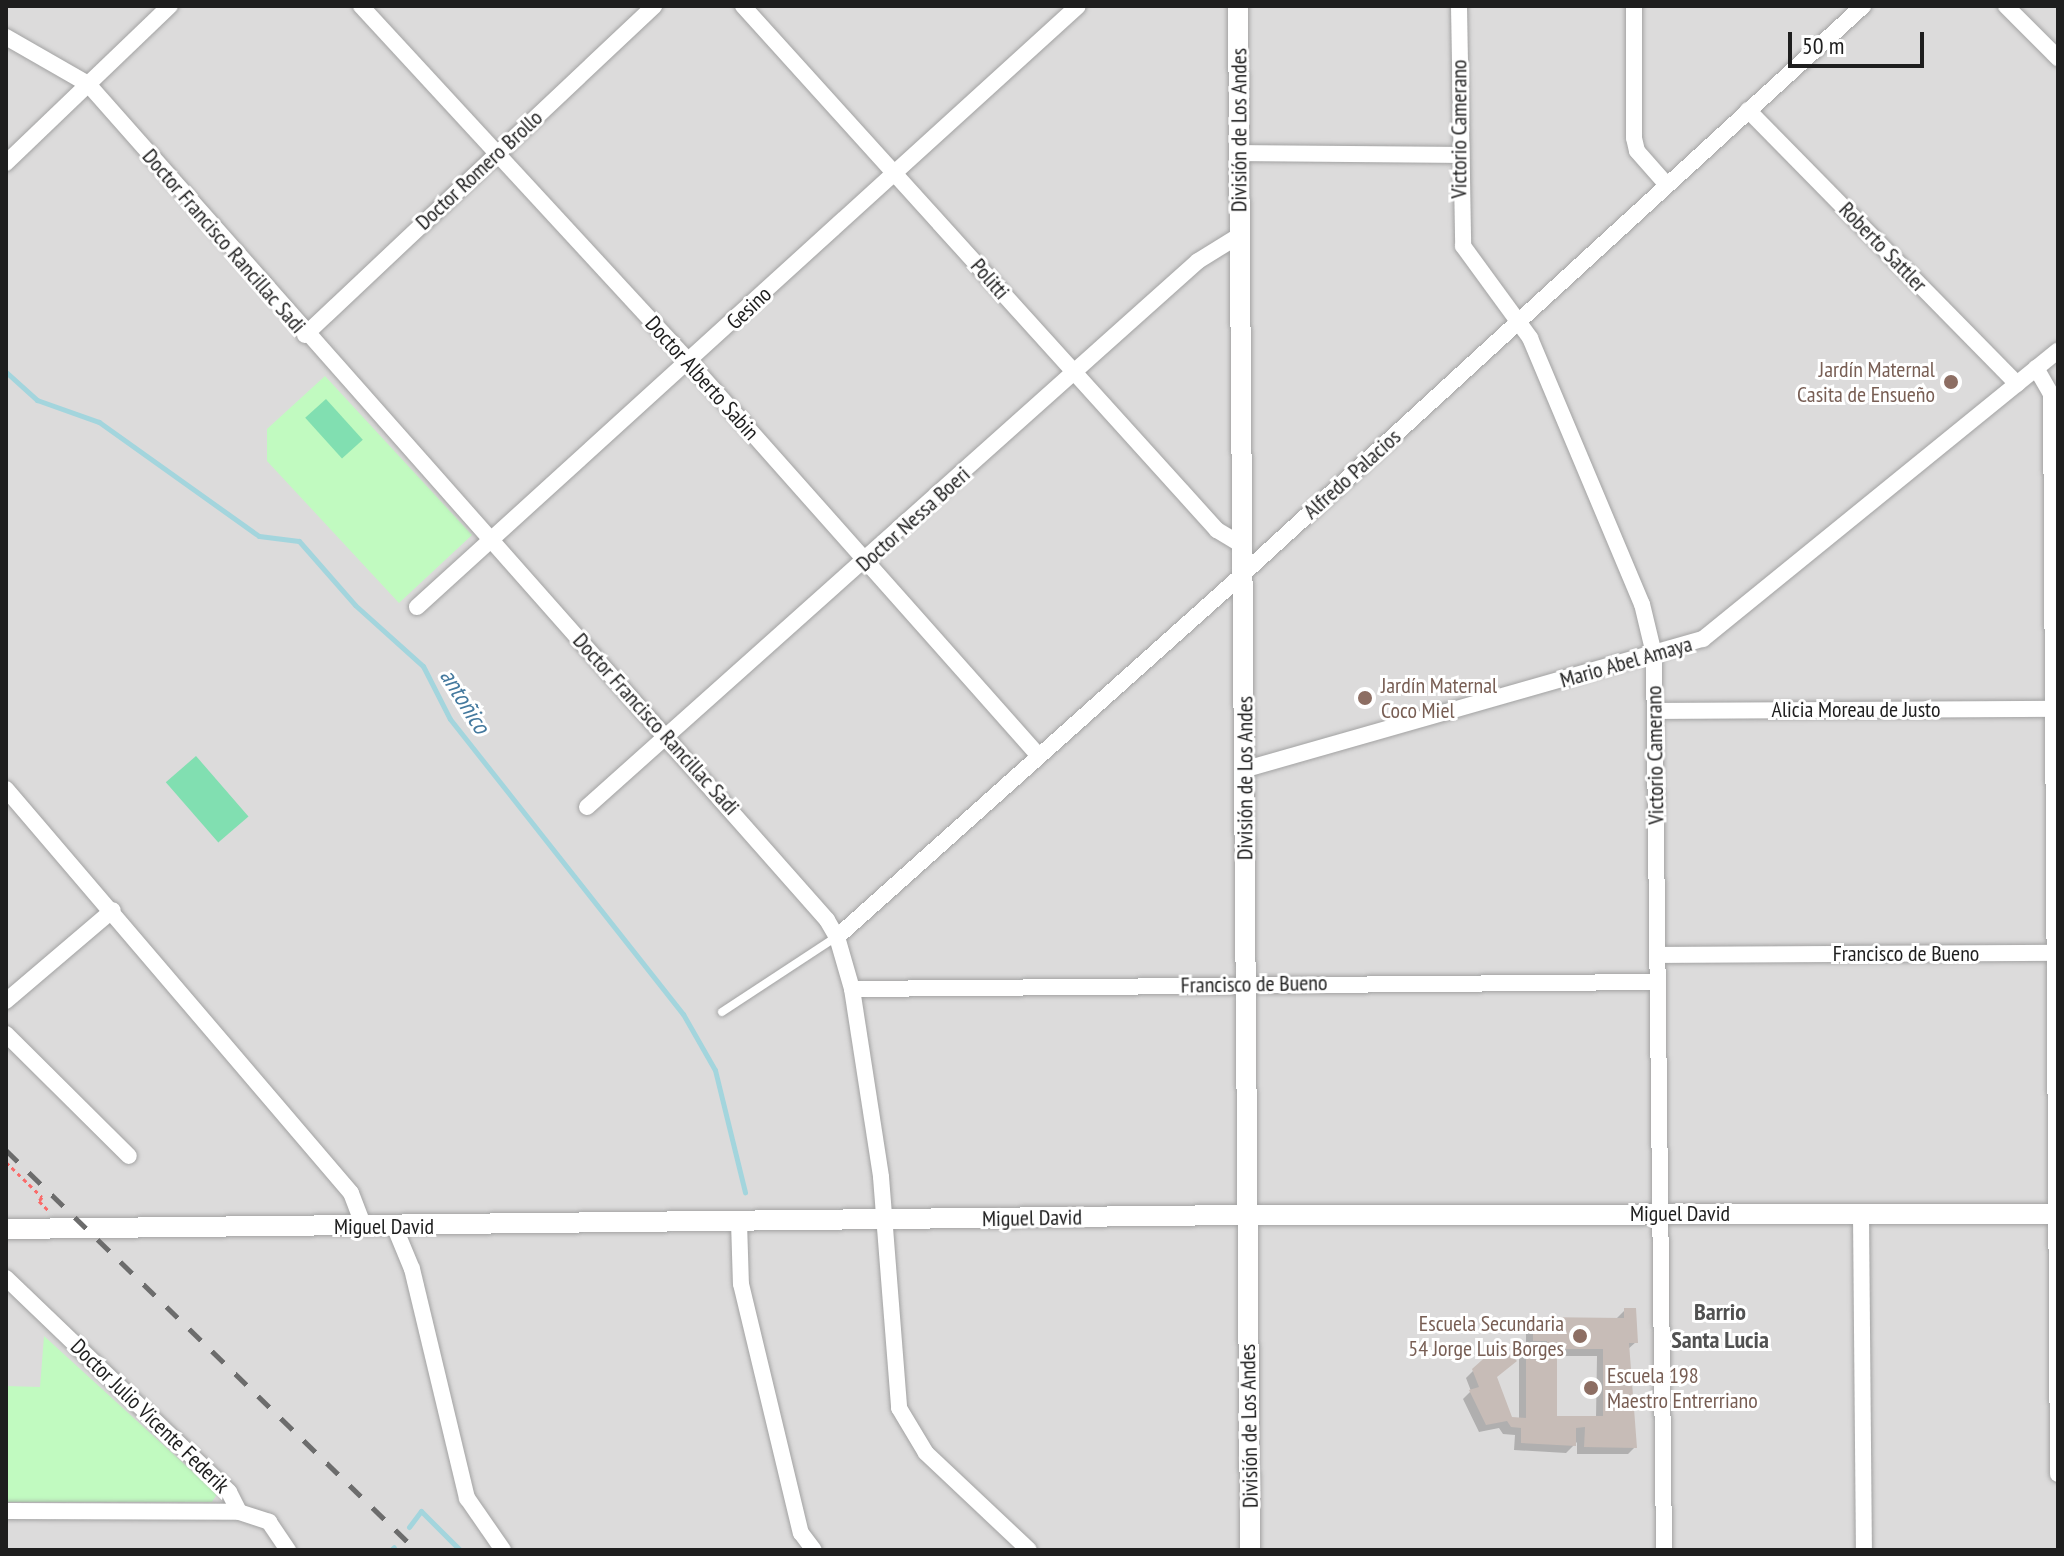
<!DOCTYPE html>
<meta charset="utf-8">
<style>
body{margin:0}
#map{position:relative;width:2064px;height:1556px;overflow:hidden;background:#efeae4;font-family:"PT Sans Narrow",sans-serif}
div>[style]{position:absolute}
.residential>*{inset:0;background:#dcdbdb;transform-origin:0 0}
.park>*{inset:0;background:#c1fac0}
.pitch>*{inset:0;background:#81dfb1;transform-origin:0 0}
.shadow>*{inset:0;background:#0003}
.stream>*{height:5px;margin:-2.5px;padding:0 2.5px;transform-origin:2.5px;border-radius:2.5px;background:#a3d5dd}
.building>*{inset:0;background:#c7bcb7}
.path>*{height:3px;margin-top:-1.5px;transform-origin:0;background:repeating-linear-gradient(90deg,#fa6a69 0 4px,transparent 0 8px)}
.roads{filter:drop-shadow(0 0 2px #a2a2a2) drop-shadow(0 0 2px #a2a2a2)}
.service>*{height:8px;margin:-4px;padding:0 4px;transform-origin:4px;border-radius:4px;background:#fff}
.minor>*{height:16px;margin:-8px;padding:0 8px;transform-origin:8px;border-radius:8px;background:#fff}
.tertiary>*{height:20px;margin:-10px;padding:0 10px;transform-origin:10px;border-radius:10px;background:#fff}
.rail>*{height:5px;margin-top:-2.5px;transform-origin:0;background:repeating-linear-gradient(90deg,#6c6c6c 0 16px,transparent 0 32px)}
.dots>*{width:22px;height:22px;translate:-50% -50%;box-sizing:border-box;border:4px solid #fff;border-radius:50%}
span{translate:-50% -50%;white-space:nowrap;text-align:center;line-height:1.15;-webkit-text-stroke:6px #fff;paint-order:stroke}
.street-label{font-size:22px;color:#1e1e1e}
.education-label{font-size:22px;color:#785e54}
.right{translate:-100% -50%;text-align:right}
.left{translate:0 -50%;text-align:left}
.water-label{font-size:24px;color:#44799e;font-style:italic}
.neighbourhood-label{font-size:24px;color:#515151;font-weight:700}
.frame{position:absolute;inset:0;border:8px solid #1e1e1e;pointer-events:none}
.scale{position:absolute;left:1788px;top:32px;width:136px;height:36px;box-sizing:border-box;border:4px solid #1e1e1e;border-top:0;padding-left:10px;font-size:24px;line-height:28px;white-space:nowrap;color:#1e1e1e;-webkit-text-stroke:6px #fff;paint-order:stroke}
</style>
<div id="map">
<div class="residential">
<div style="left:6px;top:6px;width:2052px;height:1544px"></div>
</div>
<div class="park">
<div style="clip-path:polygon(325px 376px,472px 535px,399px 603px,267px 461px,267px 429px)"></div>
<div style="clip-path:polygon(44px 1336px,217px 1494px,212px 1502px,6px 1502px,6px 1386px,40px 1387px)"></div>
</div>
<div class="pitch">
<div style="left:326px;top:399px;width:55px;height:28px;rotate:48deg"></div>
<div style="left:196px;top:756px;width:80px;height:40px;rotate:49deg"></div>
</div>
<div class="shadow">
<div style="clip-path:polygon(evenodd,1625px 1310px,1636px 1342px,1627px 1350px,1635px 1447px,1628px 1454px,1577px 1454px,1577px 1442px,1566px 1453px,1514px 1450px,1515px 1435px,1503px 1434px,1499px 1428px,1479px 1432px,1463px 1399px,1471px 1391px,1466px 1378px,1474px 1370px,1495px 1378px,1511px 1419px,1519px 1420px,1519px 1358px,1526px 1351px,1526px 1327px,1534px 1319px,1617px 1318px,1625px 1310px,1555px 1356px,1597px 1356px,1596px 1418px,1555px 1418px,1555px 1356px)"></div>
</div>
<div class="stream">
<div style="left:6px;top:372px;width:42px;rotate:42.1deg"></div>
<div style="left:37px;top:400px;width:66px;rotate:19.5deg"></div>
<div style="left:99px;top:422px;width:196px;rotate:35.5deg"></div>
<div style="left:259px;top:536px;width:40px;rotate:7.1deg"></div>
<div style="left:299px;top:541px;width:85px;rotate:48.8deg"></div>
<div style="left:355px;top:605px;width:91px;rotate:41.9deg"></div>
<div style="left:423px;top:666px;width:59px;rotate:63deg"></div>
<div style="left:450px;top:719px;width:376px;rotate:51.7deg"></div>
<div style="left:683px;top:1014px;width:64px;rotate:60.3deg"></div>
<div style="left:715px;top:1070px;width:126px;rotate:76.2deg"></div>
<div style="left:409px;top:1527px;width:20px;rotate:-53deg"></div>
<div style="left:421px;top:1511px;width:55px;rotate:45deg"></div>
<div style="left:391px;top:1550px;width:4px;rotate:-45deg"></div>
</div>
<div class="building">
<div style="clip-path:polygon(evenodd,1624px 1308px,1636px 1308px,1638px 1343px,1629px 1343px,1637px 1448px,1584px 1447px,1585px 1427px,1576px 1428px,1576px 1446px,1521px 1443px,1521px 1428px,1511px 1427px,1507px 1421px,1486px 1425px,1469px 1390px,1479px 1387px,1472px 1369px,1500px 1344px,1517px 1361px,1497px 1377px,1512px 1417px,1526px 1418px,1526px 1348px,1547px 1347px,1547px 1341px,1533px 1341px,1533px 1317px,1624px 1318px,1624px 1308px,1557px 1349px,1603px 1349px,1603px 1416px,1557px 1416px,1557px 1349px)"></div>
</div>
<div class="path">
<div style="left:6px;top:1162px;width:50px;rotate:44.2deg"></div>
<div style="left:42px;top:1197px;width:5px;rotate:127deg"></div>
<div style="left:39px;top:1201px;width:13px;rotate:45deg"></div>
</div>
<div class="roads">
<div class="service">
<div style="left:722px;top:1012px;width:136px;rotate:-33.3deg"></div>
</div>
<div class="minor">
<div style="left:361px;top:6px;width:485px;rotate:47.3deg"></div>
<div style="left:690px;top:363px;width:524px;rotate:48.4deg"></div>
<div style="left:743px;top:6px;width:707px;rotate:47.87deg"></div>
<div style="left:1217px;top:530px;width:29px;rotate:31deg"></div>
<div style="left:1459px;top:6px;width:240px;rotate:89deg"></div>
<div style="left:1463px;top:246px;width:114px;rotate:53.9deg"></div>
<div style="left:1530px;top:338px;width:289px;rotate:67.2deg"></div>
<div style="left:1642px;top:604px;width:51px;rotate:76.5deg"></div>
<div style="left:1654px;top:654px;width:896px;rotate:89.36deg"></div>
<div style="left:1634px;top:6px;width:132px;rotate:90deg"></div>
<div style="left:1634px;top:138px;width:13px;rotate:77deg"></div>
<div style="left:1637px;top:151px;width:45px;rotate:48.6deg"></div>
<div style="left:2006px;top:6px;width:74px;rotate:45deg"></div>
<div style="left:6px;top:37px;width:95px;rotate:29.8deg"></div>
<div style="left:88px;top:84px;width:1116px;rotate:48.52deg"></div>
<div style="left:827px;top:920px;width:20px;rotate:60deg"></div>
<div style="left:837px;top:937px;width:54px;rotate:73.9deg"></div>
<div style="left:852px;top:989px;width:190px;rotate:81.2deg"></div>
<div style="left:881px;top:1177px;width:232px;rotate:85.5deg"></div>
<div style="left:899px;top:1408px;width:52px;rotate:59deg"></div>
<div style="left:926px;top:1453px;width:141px;rotate:43.3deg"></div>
<div style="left:1748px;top:110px;width:384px;rotate:45.5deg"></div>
<div style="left:1240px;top:153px;width:219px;rotate:0.5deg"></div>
<div style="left:6px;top:163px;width:227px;rotate:-43.8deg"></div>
<div style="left:305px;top:335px;width:480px;rotate:-43.3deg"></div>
<div style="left:2036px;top:368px;width:30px;rotate:60deg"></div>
<div style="left:2051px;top:394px;width:1080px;rotate:89.63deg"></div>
<div style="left:417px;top:607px;width:893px;rotate:-42.28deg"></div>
<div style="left:1655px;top:711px;width:403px;rotate:-0.3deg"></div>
<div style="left:1246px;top:769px;width:475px;rotate:-15.9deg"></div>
<div style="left:1703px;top:639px;width:457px;rotate:-39.1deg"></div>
<div style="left:6px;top:789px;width:531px;rotate:49.5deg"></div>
<div style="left:351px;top:1193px;width:36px;rotate:69deg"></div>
<div style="left:587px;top:807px;width:819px;rotate:-41.78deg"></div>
<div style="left:1198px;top:261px;width:49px;rotate:-31.8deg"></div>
<div style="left:837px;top:937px;width:545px;rotate:-41.8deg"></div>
<div style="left:1243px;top:574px;width:841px;rotate:-42.49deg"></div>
<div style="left:1657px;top:955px;width:401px;rotate:-0.3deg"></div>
<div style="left:852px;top:989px;width:805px;rotate:-0.5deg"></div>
<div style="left:6px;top:1001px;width:140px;rotate:-40.4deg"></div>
<div style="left:6px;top:1034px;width:173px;rotate:44.8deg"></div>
<div style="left:1861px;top:1215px;width:335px;rotate:89.5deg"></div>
<div style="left:739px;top:1222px;width:62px;rotate:88.2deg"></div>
<div style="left:741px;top:1284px;width:256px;rotate:76.5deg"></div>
<div style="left:801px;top:1533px;width:21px;rotate:53deg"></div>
<div style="left:395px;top:1228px;width:44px;rotate:67.5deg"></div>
<div style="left:412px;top:1269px;width:236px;rotate:76.5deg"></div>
<div style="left:467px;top:1498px;width:63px;rotate:55.3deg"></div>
<div style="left:6px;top:1278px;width:309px;rotate:43.8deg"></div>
<div style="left:229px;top:1492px;width:22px;rotate:63deg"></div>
<div style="left:239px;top:1512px;width:32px;rotate:18deg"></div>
<div style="left:269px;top:1522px;width:34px;rotate:56deg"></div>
<div style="left:6px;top:1511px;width:233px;rotate:0.2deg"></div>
</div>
<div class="tertiary">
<div style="left:1238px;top:6px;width:1544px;rotate:89.55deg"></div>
<div style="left:6px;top:1229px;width:1240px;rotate:-0.65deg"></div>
<div style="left:1246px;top:1215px;width:812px;rotate:-0.07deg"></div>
</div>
</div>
<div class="rail">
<div style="left:6px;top:1150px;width:573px;rotate:44.29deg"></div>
</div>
<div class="dots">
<div style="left:1951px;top:382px;background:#8d6e63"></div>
<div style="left:1365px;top:698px;background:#8d6e63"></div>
<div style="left:1580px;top:1336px;background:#8d6e63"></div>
<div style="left:1591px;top:1388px;background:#8d6e63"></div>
</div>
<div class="street-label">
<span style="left:1459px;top:129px;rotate:-90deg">Victorio Camerano</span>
<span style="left:1239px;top:130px;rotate:-90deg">División de Los Andes</span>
<span style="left:479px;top:170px;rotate:-43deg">Doctor Romero Brollo</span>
<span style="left:224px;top:241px;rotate:49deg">Doctor Francisco Rancillac Sadi</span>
<span style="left:1883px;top:247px;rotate:46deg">Roberto Sattler</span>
<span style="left:990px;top:279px;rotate:49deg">Politti</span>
<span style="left:749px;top:308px;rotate:-43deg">Gesino</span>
<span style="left:702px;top:378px;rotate:48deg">Doctor Alberto Sabin</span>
<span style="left:1352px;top:474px;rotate:-42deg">Alfredo Palacios</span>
<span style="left:913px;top:519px;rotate:-42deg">Doctor Nessa Boeri</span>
<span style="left:1626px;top:662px;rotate:-16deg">Mario Abel Amaya</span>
<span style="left:1856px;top:710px">Alicia Moreau de Justo</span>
<span style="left:656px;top:724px;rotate:48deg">Doctor Francisco Rancillac Sadi</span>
<span style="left:1655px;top:755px;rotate:-91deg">Victorio Camerano</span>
<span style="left:1245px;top:778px;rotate:-90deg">División de Los Andes</span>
<span style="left:1906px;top:954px">Francisco de Bueno</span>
<span style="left:1254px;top:984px;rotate:-1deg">Francisco de Bueno</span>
<span style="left:1680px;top:1214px">Miguel David</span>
<span style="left:1032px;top:1218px;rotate:-1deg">Miguel David</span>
<span style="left:384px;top:1227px">Miguel David</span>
<span style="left:150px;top:1416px;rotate:44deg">Doctor Julio Vicente Federik</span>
<span style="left:1249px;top:1426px;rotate:-91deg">División de Los Andes</span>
</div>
<div class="education-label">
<span class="right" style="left:1935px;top:382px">Jardín Maternal<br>Casita de Ensueño</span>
<span class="left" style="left:1381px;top:698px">Jardín Maternal<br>Coco Miel</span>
<span class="right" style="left:1564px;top:1336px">Escuela Secundaria<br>54 Jorge Luis Borges</span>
<span class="left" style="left:1607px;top:1388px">Escuela 198<br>Maestro Entrerriano</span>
</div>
<div class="water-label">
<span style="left:465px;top:701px;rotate:58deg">antoñico</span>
</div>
<div class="neighbourhood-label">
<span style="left:1720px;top:1326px">Barrio<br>Santa Lucia</span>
</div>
<div class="frame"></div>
<div class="scale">50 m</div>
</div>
